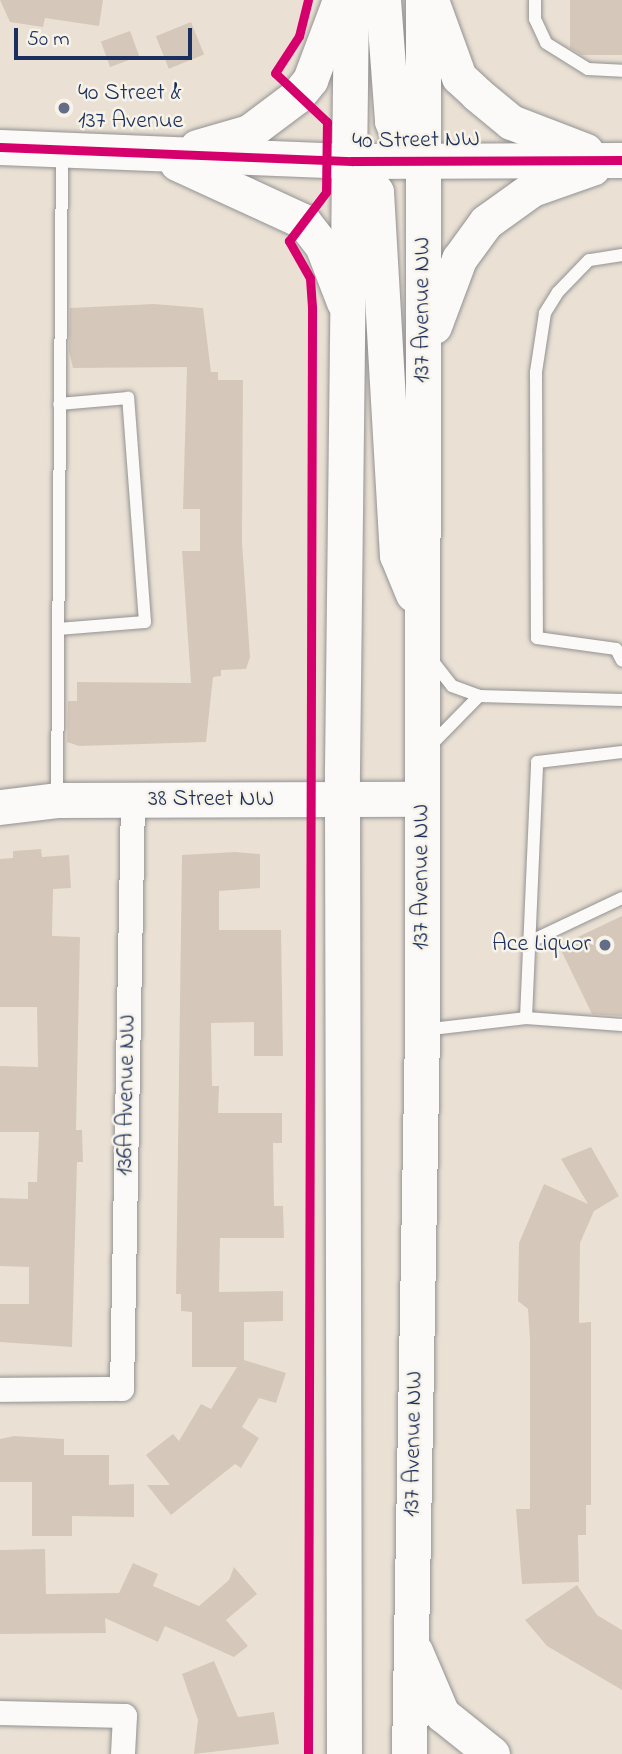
<!DOCTYPE html>
<style>
body{margin:0}
#map{position:relative;width:622px;height:1754px;overflow:hidden;background:#eae1d4;font-family:"Indie Flower",sans-serif}
div>[style]{position:absolute}
.building>*{inset:0;background:#d5c8ba;transform-origin:0 0}
.roads{filter:drop-shadow(0 0 2px #939293) drop-shadow(0 0 2px #939293)}
.lane>*{height:12px;margin:-6px;padding:0 6px;transform-origin:6px;border-radius:6px;background:#fcfaf9}
.street>*{height:24px;margin:-12px;padding:0 12px;transform-origin:12px;border-radius:12px;background:#fcfaf9}
.secondary>*{height:35px;margin:-17.5px;padding:0 17.5px;transform-origin:17.5px;border-radius:17.5px;background:#fcfaf9}
.cycleway>*{height:9px;margin:-4.5px;padding:0 4.5px;transform-origin:4.5px;border-radius:4.5px;background:#d6006c}
.dots>*{width:19px;height:19px;translate:-50% -50%;box-sizing:border-box;border:4px solid #f7f3e8;border-radius:50%}
span{translate:-50% -50%;white-space:nowrap;text-align:center;line-height:1.15;-webkit-text-stroke:5px #f7f3e8;paint-order:stroke}
.poi-label{font-size:24px;color:#1b2f5e}
.left{translate:0 -50%;text-align:left}
.right{translate:-100% -50%;text-align:right}
.street-label{font-size:24px;color:#1b2f5e}
.scale{position:absolute;left:14px;top:28px;width:178px;height:32px;box-sizing:border-box;border:4px solid #1b2f5e;border-top:0;padding-left:9px;font-size:21px;line-height:24px;white-space:nowrap;color:#1b2f5e;-webkit-text-stroke:5px #f7f3e8;paint-order:stroke}
</style>
<div id="map">
<div class="building">
<div style="clip-path:polygon(0 0,103px 0,99px 26px,45px 18px,43px 27px,10px 22px)"></div>
<div style="clip-path:polygon(570px 0,622px 0,622px 55px,582px 55px,570px 48px)"></div>
<div style="left:191px;top:22px;width:35px;height:38px;rotate:68deg"></div>
<div style="left:130px;top:31px;width:27px;height:31px;rotate:70deg"></div>
<div style="clip-path:polygon(154px 304px,203px 308px,211px 372px,218px 372px,218px 380px,243px 380px,242px 542px,250px 657px,246px 669px,221px 670px,221px 676px,213px 677px,206px 742px,79px 746px,67px 742px,68px 701px,77px 701px,77px 682px,191px 683px,182px 551px,200px 551px,200px 509px,183px 509px,187px 367px,73px 368px,69px 351px,70px 308px)"></div>
<div style="clip-path:polygon(41px 849px,42px 857px,69px 855px,71px 888px,53px 889px,52px 936px,80px 937px,76px 1130px,82px 1130px,83px 1162px,77px 1162px,72px 1347px,0 1342px,0 1304px,29px 1304px,29px 1267px,0 1266px,0 1198px,28px 1199px,28px 1182px,37px 1182px,39px 1132px,0 1132px,0 1066px,38px 1067px,37px 1007px,0 1007px,0 859px,13px 858px,13px 851px)"></div>
<div style="clip-path:polygon(235px 852px,260px 854px,260px 888px,219px 891px,219px 930px,281px 930px,283px 1056px,254px 1056px,254px 1022px,211px 1023px,212px 1086px,219px 1086px,218px 1113px,282px 1113px,282px 1143px,273px 1143px,274px 1206px,283px 1206px,284px 1238px,220px 1238px,219px 1292px,283px 1291px,283px 1321px,244px 1322px,244px 1360px,286px 1373px,276px 1403px,259px 1398px,242px 1427px,259px 1438px,241px 1468px,235px 1464px,171px 1515px,147px 1485px,170px 1485px,146px 1455px,173px 1434px,179px 1441px,201px 1404px,211px 1409px,237px 1367px,192px 1367px,192px 1312px,181px 1311px,181px 1294px,176px 1294px,182px 855px)"></div>
<div style="clip-path:polygon(622px 916px,622px 1016px,592px 1014px,559px 946px)"></div>
<div style="clip-path:polygon(591px 1147px,619px 1196px,594px 1211px,580px 1243px,579px 1323px,591px 1322px,591px 1505px,586px 1505px,586px 1535px,578px 1535px,579px 1582px,522px 1584px,516px 1509px,530px 1509px,530px 1340px,528px 1309px,518px 1301px,519px 1243px,544px 1184px,588px 1204px,561px 1159px)"></div>
<div style="clip-path:polygon(14px 1436px,64px 1439px,64px 1455px,109px 1455px,109px 1485px,134px 1484px,134px 1517px,72px 1516px,72px 1536px,32px 1536px,32px 1482px,0 1482px,0 1439px)"></div>
<div style="clip-path:polygon(45px 1549px,46px 1594px,119px 1593px,133px 1563px,158px 1574px,153px 1586px,199px 1606px,229px 1580px,234px 1567px,257px 1594px,226px 1620px,248px 1646px,234px 1657px,165px 1626px,158px 1642px,105px 1618px,106px 1633px,0 1634px,0 1550px)"></div>
<div style="clip-path:polygon(577px 1585px,597px 1615px,622px 1630px,622px 1690px,547px 1646px,525px 1620px)"></div>
<div style="clip-path:polygon(214px 1661px,238px 1717px,274px 1712px,279px 1744px,194px 1754px,198px 1720px,182px 1674px)"></div>
</div>
<div class="roads">
<div class="lane">
<div style="left:535px;top:0;width:19px;rotate:90deg"></div>
<div style="left:535px;top:19px;width:26px;rotate:65deg"></div>
<div style="left:546px;top:43px;width:49px;rotate:31.8deg"></div>
<div style="left:588px;top:69px;width:34px;rotate:3deg"></div>
<div style="left:622px;top:255px;width:33px;rotate:171deg"></div>
<div style="left:589px;top:260px;width:45px;rotate:134.1deg"></div>
<div style="left:558px;top:292px;width:25px;rotate:122deg"></div>
<div style="left:545px;top:313px;width:60px;rotate:98.7deg"></div>
<div style="left:536px;top:372px;width:266px;rotate:89.8deg"></div>
<div style="left:537px;top:638px;width:80px;rotate:7.9deg"></div>
<div style="left:616px;top:649px;width:13px;rotate:63deg"></div>
<div style="left:58px;top:629px;width:87px;rotate:-4.6deg"></div>
<div style="left:145px;top:622px;width:225px;rotate:-94.3deg"></div>
<div style="left:128px;top:398px;width:69px;rotate:175deg"></div>
<div style="left:431px;top:659px;width:34px;rotate:52deg"></div>
<div style="left:452px;top:686px;width:29px;rotate:20deg"></div>
<div style="left:479px;top:696px;width:143px;rotate:1.6deg"></div>
<div style="left:431px;top:745px;width:69px;rotate:-45.6deg"></div>
<div style="left:57px;top:797px;width:644px;rotate:-89.56deg"></div>
<div style="left:529px;top:942px;width:103px;rotate:-25.3deg"></div>
<div style="left:526px;top:1018px;width:256px;rotate:-87.5deg"></div>
<div style="left:537px;top:762px;width:86px;rotate:-6.7deg"></div>
<div style="left:423px;top:1030px;width:104px;rotate:-6.6deg"></div>
<div style="left:526px;top:1018px;width:96px;rotate:4.2deg"></div>
</div>
<div class="street">
<div style="left:0;top:1390px;width:122px;rotate:-0.5deg"></div>
<div style="left:122px;top:1389px;width:588px;rotate:-88.93deg"></div>
<div style="left:0;top:1713px;width:125px;rotate:1.4deg"></div>
<div style="left:125px;top:1716px;width:38px;rotate:93deg"></div>
</div>
<div class="secondary">
<div style="left:383px;top:0;width:121px;rotate:85.7deg"></div>
<div style="left:392px;top:121px;width:18px;rotate:68deg"></div>
<div style="left:399px;top:138px;width:31px;rotate:42deg"></div>
<div style="left:432px;top:3px;width:79px;rotate:70deg"></div>
<div style="left:459px;top:77px;width:25px;rotate:43deg"></div>
<div style="left:477px;top:94px;width:44px;rotate:39.5deg"></div>
<div style="left:511px;top:122px;width:80px;rotate:21.1deg"></div>
<div style="left:0;top:147px;width:352px;rotate:2.3deg"></div>
<div style="left:352px;top:161px;width:270px;rotate:-0.2deg"></div>
<div style="left:197px;top:147px;width:54px;rotate:-16.1deg"></div>
<div style="left:249px;top:132px;width:60px;rotate:-36.9deg"></div>
<div style="left:297px;top:96px;width:21px;rotate:-51deg"></div>
<div style="left:310px;top:80px;width:85px;rotate:-69.4deg"></div>
<div style="left:352px;top:161px;width:39px;rotate:52deg"></div>
<div style="left:376px;top:192px;width:364px;rotate:86.7deg"></div>
<div style="left:397px;top:555px;width:42px;rotate:67.7deg"></div>
<div style="left:177px;top:163px;width:139px;rotate:24.7deg"></div>
<div style="left:303px;top:221px;width:31px;rotate:52deg"></div>
<div style="left:322px;top:245px;width:61px;rotate:68.9deg"></div>
<div style="left:434px;top:326px;width:72px;rotate:-69.5deg"></div>
<div style="left:459px;top:259px;width:46px;rotate:-53.9deg"></div>
<div style="left:486px;top:222px;width:57px;rotate:-35.7deg"></div>
<div style="left:532px;top:189px;width:64px;rotate:-19.3deg"></div>
<div style="left:0;top:807px;width:57px;rotate:-7deg"></div>
<div style="left:57px;top:800px;width:365px;rotate:-0.2deg"></div>
<div style="left:415px;top:1651px;width:69px;rotate:66.8deg"></div>
<div style="left:442px;top:1714px;width:64px;rotate:38.7deg"></div>
<div style="left:344px;top:1754px;width:985px;rotate:-90.12deg"></div>
<div style="left:342px;top:769px;width:769px;rotate:-89.33deg"></div>
<div style="left:409px;top:1754px;width:724px;rotate:-88.97deg"></div>
<div style="left:422px;top:1030px;width:1030px;rotate:-89.94deg"></div>
</div>
</div>
<div class="cycleway">
<div style="left:0;top:147px;width:352px;rotate:2.3deg"></div>
<div style="left:352px;top:161px;width:270px;rotate:-0.2deg"></div>
<div style="left:308px;top:1754px;width:1447px;rotate:-89.84deg"></div>
<div style="left:312px;top:307px;width:29px;rotate:-94deg"></div>
<div style="left:310px;top:278px;width:43px;rotate:-119.6deg"></div>
<div style="left:289px;top:241px;width:61px;rotate:-52.9deg"></div>
<div style="left:326px;top:192px;width:70px;rotate:-89.2deg"></div>
<div style="left:327px;top:122px;width:71px;rotate:-136.7deg"></div>
<div style="left:275px;top:73px;width:44px;rotate:-57deg"></div>
<div style="left:299px;top:36px;width:37px;rotate:-76deg"></div>
</div>
<div class="dots">
<div style="left:64px;top:108px;background:#636d87"></div>
<div style="left:605px;top:945px;background:#636d87"></div>
</div>
<div class="poi-label">
<span class="left" style="left:78px;top:108px">40 Street &amp;<br>137 Avenue</span>
<span class="right" style="left:591px;top:945px">Ace Liquor</span>
</div>
<div class="street-label">
<span style="left:416px;top:141px;rotate:-1deg">40 Street NW</span>
<span style="left:423px;top:310px;rotate:-90deg">137 Avenue NW</span>
<span style="left:211px;top:800px">38 Street NW</span>
<span style="left:422px;top:877px;rotate:-90deg">137 Avenue NW</span>
<span style="left:127px;top:1095px;rotate:-89deg">136A Avenue NW</span>
<span style="left:414px;top:1444px;rotate:-89deg">137 Avenue NW</span>
</div>
<div class="scale">50 m</div>
</div>
